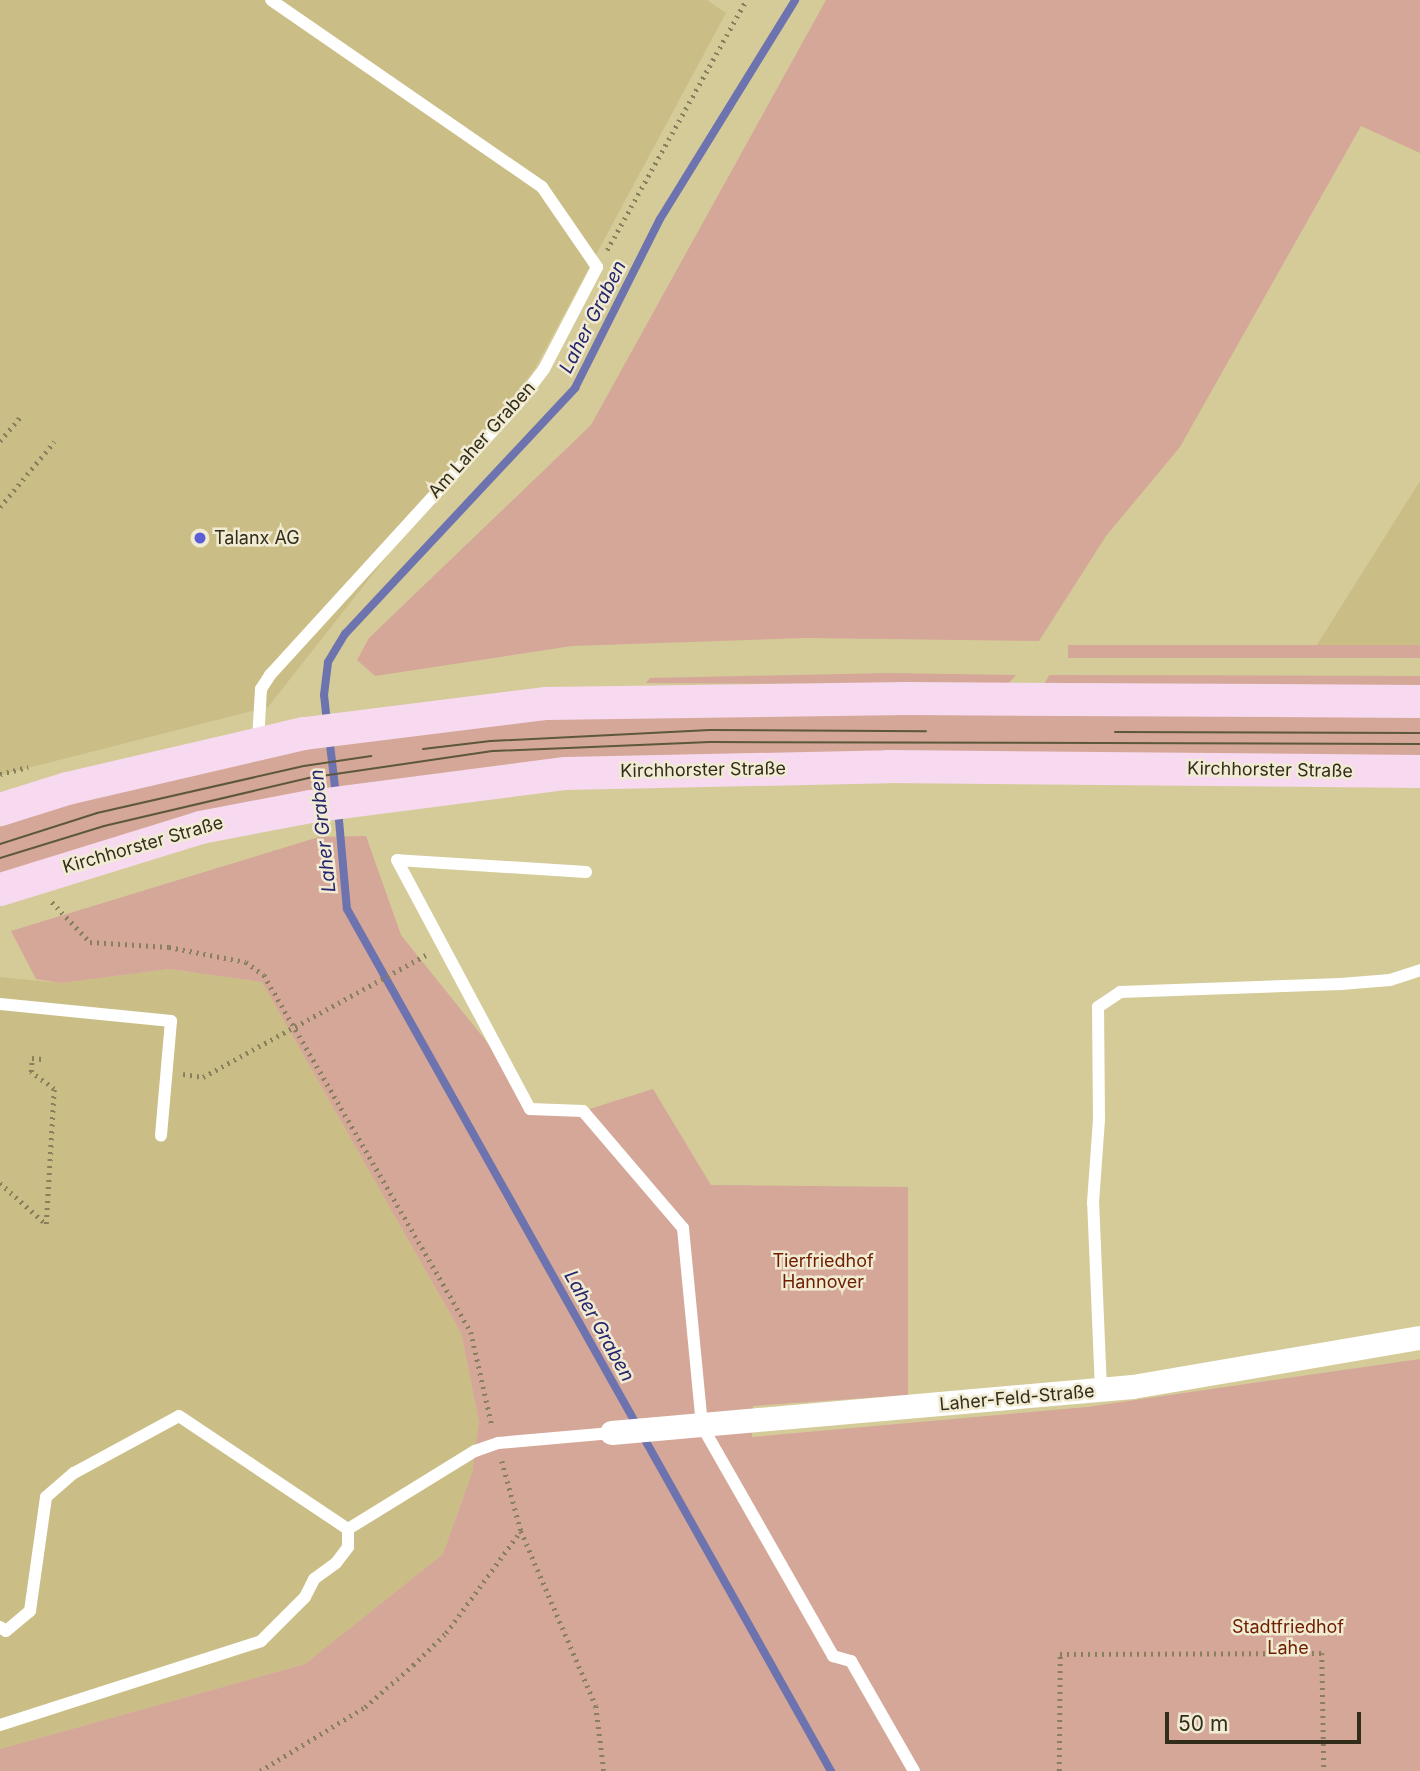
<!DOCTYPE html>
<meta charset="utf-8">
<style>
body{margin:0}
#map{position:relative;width:1420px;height:1771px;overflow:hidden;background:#d5cb99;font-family:Inter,sans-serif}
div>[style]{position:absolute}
.built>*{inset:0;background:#cabe86}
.green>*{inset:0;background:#d4a799;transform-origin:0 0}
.stream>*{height:8px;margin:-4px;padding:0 4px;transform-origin:4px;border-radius:4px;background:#6c73ae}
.path>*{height:4.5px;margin-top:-2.25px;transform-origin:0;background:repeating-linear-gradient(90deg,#88805d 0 2px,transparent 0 7px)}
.lane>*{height:12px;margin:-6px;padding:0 6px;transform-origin:6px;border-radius:6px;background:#fff}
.street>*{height:24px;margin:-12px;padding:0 12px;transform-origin:12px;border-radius:12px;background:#fff}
.secondary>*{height:33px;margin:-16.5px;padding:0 16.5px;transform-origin:16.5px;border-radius:16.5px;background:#f7daef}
.tram>*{height:2px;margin:-1px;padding:0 1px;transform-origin:1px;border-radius:1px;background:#5d573c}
.dots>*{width:19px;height:19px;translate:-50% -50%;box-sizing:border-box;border:4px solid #f0ebd2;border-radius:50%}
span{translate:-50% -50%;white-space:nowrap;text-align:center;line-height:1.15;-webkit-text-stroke:5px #f0ebd2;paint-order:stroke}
.street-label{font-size:18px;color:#322d1a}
.poi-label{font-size:18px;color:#322d1a}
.left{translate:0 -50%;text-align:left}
.park-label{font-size:18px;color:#6f1d00}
.water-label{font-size:19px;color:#26246c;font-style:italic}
.scale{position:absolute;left:1165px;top:1712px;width:196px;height:32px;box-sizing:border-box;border:4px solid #322d1a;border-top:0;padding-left:9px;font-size:21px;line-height:24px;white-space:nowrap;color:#322d1a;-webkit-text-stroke:5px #f0ebd2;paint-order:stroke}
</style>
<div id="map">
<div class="built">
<div style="clip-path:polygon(0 0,707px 0,726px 13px,534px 370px,268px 707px,0 775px)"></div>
<div style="clip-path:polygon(1420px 481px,1420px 648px,1315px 648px)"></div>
<div style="clip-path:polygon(169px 969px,262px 982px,461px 1333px,479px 1422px,472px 1473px,443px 1554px,305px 1664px,0 1749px,0 977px,61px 983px)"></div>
</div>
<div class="green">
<div style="clip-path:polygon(826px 0,1420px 0,1420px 153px,1361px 126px,1180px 447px,1106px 536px,1039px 641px,805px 638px,572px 646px,375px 676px,357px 660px,369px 638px,591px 425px)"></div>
<div style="left:1068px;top:645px;width:352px;height:13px"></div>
<div style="clip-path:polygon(888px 673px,1016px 675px,1007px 685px,646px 683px,650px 678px)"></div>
<div style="clip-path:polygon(1049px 675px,1420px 676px,1420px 687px,1045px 683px)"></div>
<div style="clip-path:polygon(1420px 713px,1420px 757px,609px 759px,0 874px,0 827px,70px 803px,322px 744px,570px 715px)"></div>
<div style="clip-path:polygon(366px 836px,401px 935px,507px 1067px,530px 1109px,583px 1111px,653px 1089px,711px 1185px,908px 1187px,908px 1395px,753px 1406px,752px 1437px,1087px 1407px,1420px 1359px,1420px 1771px,0 1771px,0 1749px,305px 1664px,443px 1554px,472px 1473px,479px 1422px,461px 1333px,262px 982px,169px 969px,61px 983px,36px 979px,11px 931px,319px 837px)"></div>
</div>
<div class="stream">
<div style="left:327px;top:723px;width:28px;rotate:-96deg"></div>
<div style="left:324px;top:695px;width:33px;rotate:-83deg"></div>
<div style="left:328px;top:662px;width:33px;rotate:-59deg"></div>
<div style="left:345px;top:634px;width:337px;rotate:-46.9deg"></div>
<div style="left:575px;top:388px;width:189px;rotate:-63.3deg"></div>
<div style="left:660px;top:219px;width:257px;rotate:-58.3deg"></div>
<div style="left:329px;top:736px;width:60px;rotate:83.3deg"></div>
<div style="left:338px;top:809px;width:100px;rotate:84.9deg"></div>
<div style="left:347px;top:909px;width:989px;rotate:60.69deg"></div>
</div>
<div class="path">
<div style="left:607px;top:250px;width:286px;rotate:-60.9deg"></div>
<div style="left:0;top:441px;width:34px;rotate:-50deg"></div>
<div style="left:0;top:507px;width:85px;rotate:-50.3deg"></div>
<div style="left:0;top:774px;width:29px;rotate:-14deg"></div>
<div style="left:52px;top:902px;width:55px;rotate:46.5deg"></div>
<div style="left:90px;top:942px;width:79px;rotate:3.6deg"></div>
<div style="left:169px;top:947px;width:78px;rotate:11deg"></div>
<div style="left:246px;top:962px;width:22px;rotate:36deg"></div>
<div style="left:264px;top:975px;width:413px;rotate:59.9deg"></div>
<div style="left:471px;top:1332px;width:96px;rotate:77.4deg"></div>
<div style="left:183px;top:1074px;width:20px;rotate:9deg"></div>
<div style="left:203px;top:1077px;width:254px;rotate:-28.7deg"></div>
<div style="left:0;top:1183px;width:62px;rotate:41.7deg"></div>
<div style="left:46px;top:1224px;width:135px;rotate:-86.6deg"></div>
<div style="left:54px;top:1089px;width:29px;rotate:-144deg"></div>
<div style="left:31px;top:1072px;width:14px;rotate:-86deg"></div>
<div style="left:32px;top:1058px;width:10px;rotate:6deg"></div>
<div style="left:502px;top:1461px;width:73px;rotate:74.8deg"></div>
<div style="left:521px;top:1531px;width:190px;rotate:66.8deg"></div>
<div style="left:596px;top:1706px;width:65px;rotate:83deg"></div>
<div style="left:260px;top:1771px;width:123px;rotate:-31.4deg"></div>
<div style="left:365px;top:1707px;width:64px;rotate:-41.2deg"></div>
<div style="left:413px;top:1665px;width:46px;rotate:-44.1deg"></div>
<div style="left:446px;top:1633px;width:125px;rotate:-53.8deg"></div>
<div style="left:1059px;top:1771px;width:117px;rotate:-89.5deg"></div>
<div style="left:1060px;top:1654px;width:262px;rotate:-0.2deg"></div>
<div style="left:1322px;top:1653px;width:118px;rotate:89deg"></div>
</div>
<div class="lane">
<div style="left:258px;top:741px;width:52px;rotate:-86.7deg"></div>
<div style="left:261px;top:689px;width:17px;rotate:-57deg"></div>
<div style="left:270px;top:675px;width:365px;rotate:-47.6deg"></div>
<div style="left:516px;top:406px;width:46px;rotate:-52.9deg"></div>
<div style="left:544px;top:369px;width:115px;rotate:-62.5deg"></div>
<div style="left:597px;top:267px;width:97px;rotate:-124.5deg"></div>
<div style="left:542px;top:187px;width:329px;rotate:-145.4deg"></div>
<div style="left:586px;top:872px;width:189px;rotate:-176.4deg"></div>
<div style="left:397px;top:860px;width:282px;rotate:61.9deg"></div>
<div style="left:530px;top:1109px;width:53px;rotate:2.2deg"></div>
<div style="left:583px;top:1111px;width:154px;rotate:49.5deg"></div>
<div style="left:683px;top:1228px;width:199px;rotate:84.5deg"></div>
<div style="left:702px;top:1426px;width:265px;rotate:60.3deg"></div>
<div style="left:833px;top:1656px;width:19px;rotate:16deg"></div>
<div style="left:851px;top:1661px;width:127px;rotate:60.2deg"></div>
<div style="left:0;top:1004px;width:172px;rotate:5.7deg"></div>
<div style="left:171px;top:1021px;width:115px;rotate:95deg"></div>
<div style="left:1101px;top:1390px;width:187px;rotate:-92.4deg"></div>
<div style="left:1093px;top:1203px;width:83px;rotate:-85.9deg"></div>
<div style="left:1099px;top:1120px;width:113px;rotate:-90.5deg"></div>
<div style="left:1098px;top:1007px;width:27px;rotate:-34deg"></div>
<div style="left:1120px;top:992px;width:221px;rotate:-2.1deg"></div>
<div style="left:1341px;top:984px;width:49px;rotate:-4.7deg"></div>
<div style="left:1390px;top:980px;width:32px;rotate:-18deg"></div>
<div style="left:348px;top:1529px;width:149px;rotate:-31.6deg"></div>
<div style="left:475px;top:1451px;width:24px;rotate:-19deg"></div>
<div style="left:498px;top:1443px;width:114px;rotate:-5deg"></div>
<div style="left:0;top:1627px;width:7px;rotate:34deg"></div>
<div style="left:6px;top:1631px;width:31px;rotate:-40deg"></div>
<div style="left:30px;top:1611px;width:115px;rotate:-82deg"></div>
<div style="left:46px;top:1497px;width:37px;rotate:-41deg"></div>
<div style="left:74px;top:1473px;width:119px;rotate:-28.5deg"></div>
<div style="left:179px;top:1416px;width:203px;rotate:33.8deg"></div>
<div style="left:0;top:1725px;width:274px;rotate:-17.8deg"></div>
<div style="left:261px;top:1641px;width:62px;rotate:-45deg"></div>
<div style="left:305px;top:1597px;width:20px;rotate:-63deg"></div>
<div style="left:314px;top:1579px;width:27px;rotate:-36deg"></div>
<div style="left:336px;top:1563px;width:20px;rotate:-53deg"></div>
<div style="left:348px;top:1547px;width:18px;rotate:-90deg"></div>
</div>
<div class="street">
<div style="left:612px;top:1433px;width:523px;rotate:-5.05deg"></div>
<div style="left:1133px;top:1387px;width:291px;rotate:-9.7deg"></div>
</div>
<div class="secondary">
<div style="left:0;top:809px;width:70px;rotate:-17.4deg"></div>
<div style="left:67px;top:788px;width:243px;rotate:-13.1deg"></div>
<div style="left:304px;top:733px;width:244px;rotate:-7.1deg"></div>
<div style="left:546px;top:703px;width:360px;rotate:-0.8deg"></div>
<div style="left:906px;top:698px;width:514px;rotate:0.33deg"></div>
<div style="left:0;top:889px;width:209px;rotate:-17.2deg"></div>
<div style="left:200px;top:827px;width:112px;rotate:-10.8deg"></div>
<div style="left:310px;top:806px;width:257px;rotate:-7.4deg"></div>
<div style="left:565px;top:773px;width:323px;rotate:-1.2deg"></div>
<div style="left:888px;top:766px;width:532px;rotate:0.54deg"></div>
</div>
<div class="tram">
<div style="left:1115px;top:732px;width:305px;rotate:0.2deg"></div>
<div style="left:423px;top:749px;width:68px;rotate:-6.7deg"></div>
<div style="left:491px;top:741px;width:219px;rotate:-2.9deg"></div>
<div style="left:710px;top:730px;width:216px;rotate:0.3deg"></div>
<div style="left:0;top:844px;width:102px;rotate:-17.7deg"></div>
<div style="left:97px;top:813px;width:212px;rotate:-12.8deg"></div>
<div style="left:304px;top:766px;width:68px;rotate:-8.5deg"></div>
<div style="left:0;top:858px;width:109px;rotate:-17.1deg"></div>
<div style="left:104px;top:826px;width:210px;rotate:-13.2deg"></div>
<div style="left:308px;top:778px;width:188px;rotate:-8.3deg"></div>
<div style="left:494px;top:751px;width:216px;rotate:-2.4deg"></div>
<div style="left:710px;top:742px;width:710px;rotate:0.16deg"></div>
</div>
<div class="dots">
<div style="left:200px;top:538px;background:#5c5ed6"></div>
</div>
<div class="street-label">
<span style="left:482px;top:440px;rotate:-48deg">Am Laher Graben</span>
<span style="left:703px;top:770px;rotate:-1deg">Kirchhorster Straße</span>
<span style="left:1270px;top:770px;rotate:1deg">Kirchhorster Straße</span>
<span style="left:143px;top:845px;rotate:-16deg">Kirchhorster Straße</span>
<span style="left:1017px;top:1398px;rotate:-5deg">Laher-Feld-Straße</span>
</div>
<div class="poi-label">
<span class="left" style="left:214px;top:538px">Talanx AG</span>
</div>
<div class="park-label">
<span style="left:823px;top:1272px">Tierfriedhof<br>Hannover</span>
<span style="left:1288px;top:1638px">Stadtfriedhof<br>Lahe</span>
</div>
<div class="water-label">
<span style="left:593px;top:317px;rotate:-63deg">Laher Graben</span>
<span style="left:323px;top:831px;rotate:-96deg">Laher Graben</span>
<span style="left:599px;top:1326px;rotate:61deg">Laher Graben</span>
</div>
<div class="scale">50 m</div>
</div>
